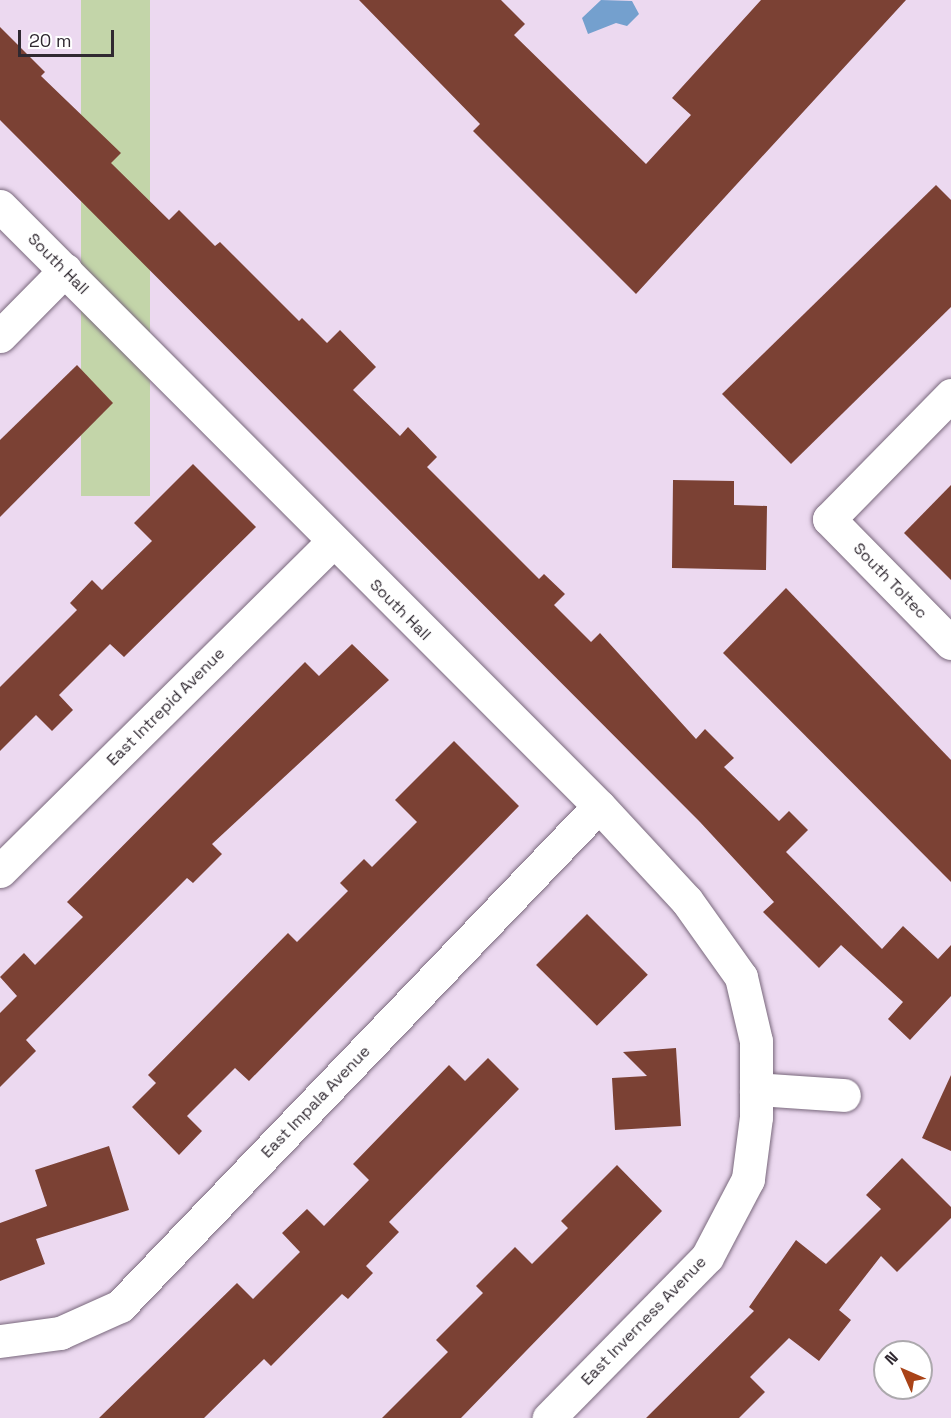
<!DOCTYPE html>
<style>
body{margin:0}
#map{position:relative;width:951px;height:1418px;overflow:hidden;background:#ecd9f0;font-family:"Space Grotesk",sans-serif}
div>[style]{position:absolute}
.green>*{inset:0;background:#c3d5a9;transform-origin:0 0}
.water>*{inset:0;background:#74a0ce}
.building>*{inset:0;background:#7b4134;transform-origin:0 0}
.roads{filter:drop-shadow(0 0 2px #79687c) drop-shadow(0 0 2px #79687c)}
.minor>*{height:33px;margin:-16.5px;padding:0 16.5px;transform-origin:16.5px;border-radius:16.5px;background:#fff}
span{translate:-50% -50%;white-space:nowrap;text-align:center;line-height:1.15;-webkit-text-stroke:6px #fff;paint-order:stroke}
.street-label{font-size:16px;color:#302931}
.north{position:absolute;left:873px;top:1340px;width:60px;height:60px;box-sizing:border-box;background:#fff;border:2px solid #aca9ad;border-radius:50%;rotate:315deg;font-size:16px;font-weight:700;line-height:24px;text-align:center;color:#302931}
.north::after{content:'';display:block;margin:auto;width:21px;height:27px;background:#a94317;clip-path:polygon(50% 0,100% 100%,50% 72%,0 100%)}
.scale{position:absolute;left:18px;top:30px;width:96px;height:27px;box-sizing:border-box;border:3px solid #302931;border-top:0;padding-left:8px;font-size:18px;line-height:21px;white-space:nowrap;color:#302931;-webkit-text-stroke:4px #fff;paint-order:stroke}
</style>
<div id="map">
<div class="green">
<div style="left:81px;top:0;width:69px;height:496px"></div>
</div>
<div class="water">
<div style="clip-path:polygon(601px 0,632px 1px,639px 14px,627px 26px,616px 23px,588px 34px,582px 18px)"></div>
</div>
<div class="building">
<div style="clip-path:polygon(359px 0,501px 0,525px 24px,514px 35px,646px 164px,691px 115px,672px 98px,761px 0,906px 0,636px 294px,473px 131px,480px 124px)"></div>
<div style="clip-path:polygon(0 27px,45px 72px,41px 76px,121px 153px,111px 163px,169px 220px,179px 210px,215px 246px,220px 242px,299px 321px,302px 318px,327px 343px,340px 330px,376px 367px,353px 390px,400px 436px,408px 427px,437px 457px,427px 467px,539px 579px,544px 574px,565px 594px,554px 605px,591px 642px,600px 633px,696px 739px,705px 729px,734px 758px,724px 767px,779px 821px,789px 811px,808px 830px,786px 852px,882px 949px,903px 926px,938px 959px,951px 945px,951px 996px,910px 1040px,888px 1019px,903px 1002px,841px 945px,819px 968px,763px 912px,774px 902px,700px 822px,0 120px)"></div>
<div style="clip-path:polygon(936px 185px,951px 200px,951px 307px,791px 464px,722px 394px)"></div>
<div style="clip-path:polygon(77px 365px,113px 403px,0 517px,0 440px)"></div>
<div style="clip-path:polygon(193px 464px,256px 527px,124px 657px,110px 644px,59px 695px,73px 710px,52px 731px,36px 715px,0 751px,0 687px,77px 610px,70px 603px,92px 580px,102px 590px,152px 541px,134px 523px)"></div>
<div style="clip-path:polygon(673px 480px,734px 481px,734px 505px,767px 506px,766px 570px,672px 568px)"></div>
<div style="clip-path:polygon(951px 485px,951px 580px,904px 533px)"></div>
<div style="clip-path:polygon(786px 588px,951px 760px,951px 882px,723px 653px)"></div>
<div style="clip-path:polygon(352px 644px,389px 680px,212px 844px,222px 854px,193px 883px,187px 878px,26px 1040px,36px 1051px,0 1087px,0 1013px,17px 996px,0 977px,24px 953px,35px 965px,83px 917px,67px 902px,305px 662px,319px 676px)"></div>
<div style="clip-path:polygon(454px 741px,519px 806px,249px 1081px,235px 1068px,187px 1116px,202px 1131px,179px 1155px,132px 1107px,156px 1083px,148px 1075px,288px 933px,297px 942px,348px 891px,340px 883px,364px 859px,372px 867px,417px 822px,395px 800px)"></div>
<div style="left:587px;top:914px;width:86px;height:72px;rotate:45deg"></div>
<div style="clip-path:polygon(676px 1048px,681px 1126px,615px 1130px,612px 1078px,647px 1076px,623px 1052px)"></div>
<div style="clip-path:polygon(488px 1058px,519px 1089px,389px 1222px,399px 1232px,366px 1266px,373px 1273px,348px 1299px,342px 1294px,271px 1366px,264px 1359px,204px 1418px,99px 1418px,237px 1283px,253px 1299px,300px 1252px,282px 1233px,307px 1209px,324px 1226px,369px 1180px,353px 1164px,449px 1065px,465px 1081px)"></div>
<div style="clip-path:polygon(951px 1075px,951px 1151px,922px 1138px)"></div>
<div style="clip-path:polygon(109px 1146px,129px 1210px,36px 1239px,45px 1264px,0 1281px,0 1223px,47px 1206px,35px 1170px)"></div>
<div style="clip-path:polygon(902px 1158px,951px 1207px,951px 1218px,897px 1272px,881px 1256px,839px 1310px,851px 1320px,819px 1361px,789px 1338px,750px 1377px,765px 1392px,739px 1418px,646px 1418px,754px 1311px,749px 1307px,796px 1240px,826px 1264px,881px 1209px,866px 1195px)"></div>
<div style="clip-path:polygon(617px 1165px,662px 1211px,461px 1418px,382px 1418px,448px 1352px,436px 1340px,483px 1293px,476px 1286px,515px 1247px,532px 1264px,568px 1228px,561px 1221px)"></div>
</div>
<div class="roads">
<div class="minor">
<div style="left:0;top:206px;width:848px;rotate:45.05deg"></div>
<div style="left:599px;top:806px;width:129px;rotate:47.2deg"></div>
<div style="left:687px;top:901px;width:93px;rotate:54.6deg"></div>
<div style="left:741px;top:977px;width:66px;rotate:76.8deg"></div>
<div style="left:756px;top:1041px;width:76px;rotate:90deg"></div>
<div style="left:756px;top:1117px;width:63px;rotate:97.4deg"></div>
<div style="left:748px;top:1179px;width:88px;rotate:117.7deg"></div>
<div style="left:707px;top:1257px;width:226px;rotate:134.5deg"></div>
<div style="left:0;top:336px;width:93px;rotate:-45.4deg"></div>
<div style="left:951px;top:395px;width:174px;rotate:134.5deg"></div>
<div style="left:829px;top:519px;width:174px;rotate:45.5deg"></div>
<div style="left:0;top:871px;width:467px;rotate:-44.7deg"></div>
<div style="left:756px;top:1089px;width:88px;rotate:3.9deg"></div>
<div style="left:0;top:1341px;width:61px;rotate:-7.6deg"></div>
<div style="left:60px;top:1333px;width:66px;rotate:-24.2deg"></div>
<div style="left:120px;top:1306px;width:692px;rotate:-46.23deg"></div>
</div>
</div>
<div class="street-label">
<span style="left:58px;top:264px;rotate:45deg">South Hall</span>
<span style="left:890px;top:581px;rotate:46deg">South Toltec</span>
<span style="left:400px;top:610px;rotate:45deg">South Hall</span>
<span style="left:166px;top:707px;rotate:-45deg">East Intrepid Avenue</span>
<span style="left:316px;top:1102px;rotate:-46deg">East Impala Avenue</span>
<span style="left:644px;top:1321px;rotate:-46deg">East Inverness Avenue</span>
</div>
<div class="north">N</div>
<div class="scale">20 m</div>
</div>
